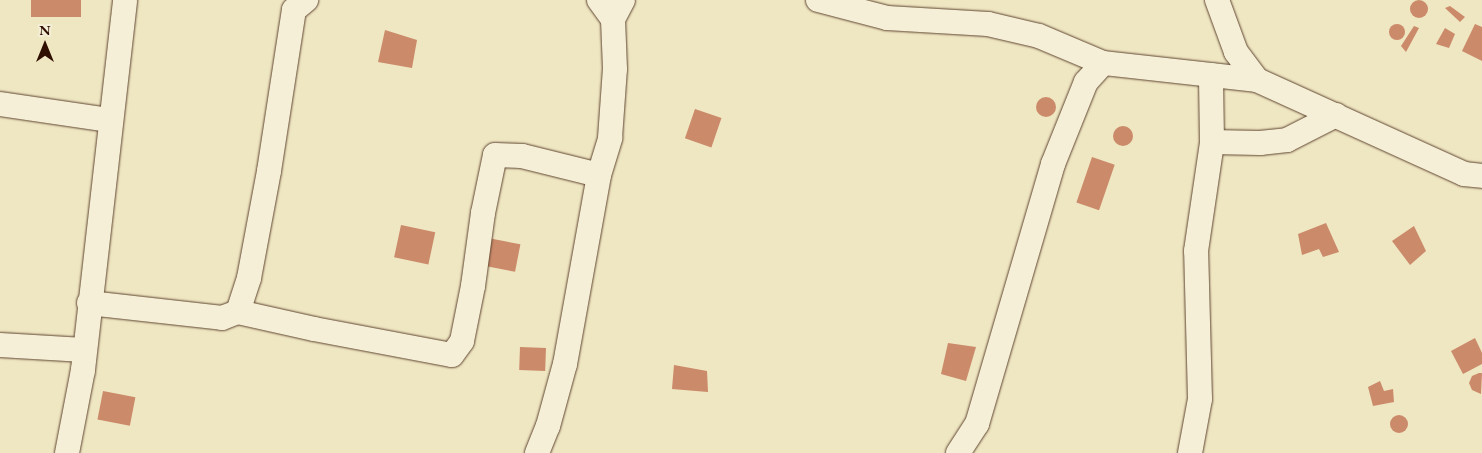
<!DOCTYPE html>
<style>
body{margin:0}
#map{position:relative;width:1482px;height:453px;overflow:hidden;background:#efe6c2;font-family:"EB Garamond",serif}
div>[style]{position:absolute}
.building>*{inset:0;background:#cb8a6a;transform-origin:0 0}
.round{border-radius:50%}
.roads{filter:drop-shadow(0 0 1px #5f4530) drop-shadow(0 0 1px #5f4530)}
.minor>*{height:24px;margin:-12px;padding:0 12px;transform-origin:12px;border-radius:12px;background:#f5efd7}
span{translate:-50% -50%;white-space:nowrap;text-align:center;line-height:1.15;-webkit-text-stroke:4.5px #f5efd7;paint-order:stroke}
.north{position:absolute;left:20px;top:20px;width:50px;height:50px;-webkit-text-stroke:4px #f5efd7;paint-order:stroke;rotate:0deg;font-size:14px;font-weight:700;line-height:20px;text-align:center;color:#2f0f00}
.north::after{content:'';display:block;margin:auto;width:18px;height:22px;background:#2f0f00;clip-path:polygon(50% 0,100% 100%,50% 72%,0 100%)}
</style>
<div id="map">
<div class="building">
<div style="left:31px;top:0;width:50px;height:17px"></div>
<div class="round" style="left:1410px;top:0;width:18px;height:18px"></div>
<div style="clip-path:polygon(1450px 6px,1465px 17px,1460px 22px,1445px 8px)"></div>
<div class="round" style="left:1389px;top:24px;width:16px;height:16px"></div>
<div style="clip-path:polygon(1475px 24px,1482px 27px,1482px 61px,1462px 51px)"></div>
<div style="clip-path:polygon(1414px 26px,1419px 28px,1406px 52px,1401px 46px)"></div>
<div style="clip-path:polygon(1445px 28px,1455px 34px,1449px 48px,1436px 44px)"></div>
<div style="clip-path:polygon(385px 30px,417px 40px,412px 68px,378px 62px)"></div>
<div class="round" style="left:1036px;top:97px;width:20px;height:20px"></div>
<div style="left:695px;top:109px;width:28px;height:31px;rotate:19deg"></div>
<div class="round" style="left:1113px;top:126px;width:20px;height:20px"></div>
<div style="left:1092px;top:157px;width:24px;height:48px;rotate:19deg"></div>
<div style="clip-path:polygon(1326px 223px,1339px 252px,1323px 257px,1319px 249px,1302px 255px,1298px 234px)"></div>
<div style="left:401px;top:225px;width:35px;height:33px;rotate:12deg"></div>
<div style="clip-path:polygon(1414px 226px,1426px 251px,1410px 265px,1392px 241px)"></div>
<div style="left:488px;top:238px;width:33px;height:28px;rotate:11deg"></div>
<div style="clip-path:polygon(1475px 338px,1482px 353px,1482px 364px,1463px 374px,1451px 351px)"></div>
<div style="clip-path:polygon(948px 343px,976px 347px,966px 381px,941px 374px)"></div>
<div style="left:520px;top:347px;width:26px;height:23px;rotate:2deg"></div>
<div style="clip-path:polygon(674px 365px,707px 371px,708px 392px,672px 389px)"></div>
<div style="clip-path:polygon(1479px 373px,1482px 373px,1481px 394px,1472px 390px,1469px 383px,1472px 376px)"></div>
<div style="clip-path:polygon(1380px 381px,1384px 391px,1393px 389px,1394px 402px,1373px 406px,1368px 387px)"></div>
<div style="left:103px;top:391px;width:33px;height:29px;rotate:11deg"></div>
<div class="round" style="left:1390px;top:415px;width:18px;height:18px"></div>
</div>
<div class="roads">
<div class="minor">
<div style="left:599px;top:0;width:24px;rotate:54deg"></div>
<div style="left:818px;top:0;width:71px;rotate:14.6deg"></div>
<div style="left:887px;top:18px;width:101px;rotate:3.4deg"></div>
<div style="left:988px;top:24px;width:52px;rotate:13.2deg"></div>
<div style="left:1039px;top:36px;width:69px;rotate:22.9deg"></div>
<div style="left:1217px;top:0;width:55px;rotate:69.9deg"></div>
<div style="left:1236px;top:52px;width:35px;rotate:53deg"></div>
<div style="left:0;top:104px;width:111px;rotate:8.3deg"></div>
<div style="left:1212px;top:142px;width:48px;rotate:1.2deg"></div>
<div style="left:1260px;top:143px;width:27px;rotate:-6deg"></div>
<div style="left:1287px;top:140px;width:55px;rotate:-27deg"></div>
<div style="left:89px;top:303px;width:134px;rotate:6.4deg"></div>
<div style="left:222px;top:318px;width:17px;rotate:-21deg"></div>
<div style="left:238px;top:312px;width:36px;rotate:-72deg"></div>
<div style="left:249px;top:278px;width:109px;rotate:-79.4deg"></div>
<div style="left:269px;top:171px;width:163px;rotate:-81.2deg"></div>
<div style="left:294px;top:10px;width:16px;rotate:-40deg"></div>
<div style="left:238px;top:312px;width:78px;rotate:12.6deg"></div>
<div style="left:314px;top:329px;width:140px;rotate:10.7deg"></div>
<div style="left:452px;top:355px;width:17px;rotate:-54deg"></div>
<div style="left:462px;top:341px;width:56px;rotate:-78.7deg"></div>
<div style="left:473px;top:286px;width:74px;rotate:-82.2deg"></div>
<div style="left:483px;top:213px;width:59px;rotate:-78.3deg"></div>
<div style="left:495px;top:155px;width:27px;rotate:2deg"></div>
<div style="left:522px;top:156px;width:79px;rotate:13.9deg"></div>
<div style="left:0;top:345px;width:84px;rotate:3.4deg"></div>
<div style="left:67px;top:453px;width:85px;rotate:-79.1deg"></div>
<div style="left:83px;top:370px;width:372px;rotate:-83.5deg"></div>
<div style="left:537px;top:453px;width:29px;rotate:-68deg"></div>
<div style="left:548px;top:426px;width:64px;rotate:-74.7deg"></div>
<div style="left:565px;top:364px;width:192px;rotate:-79.8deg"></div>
<div style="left:599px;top:175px;width:39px;rotate:-73deg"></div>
<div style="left:610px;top:138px;width:69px;rotate:-85.9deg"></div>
<div style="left:615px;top:69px;width:50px;rotate:-92.3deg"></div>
<div style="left:613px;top:19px;width:21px;rotate:-62deg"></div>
<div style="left:958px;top:453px;width:35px;rotate:-57deg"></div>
<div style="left:977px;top:424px;width:271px;rotate:-73.7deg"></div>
<div style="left:1053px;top:164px;width:88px;rotate:-68.1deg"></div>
<div style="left:1086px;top:82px;width:25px;rotate:-48deg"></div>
<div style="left:1103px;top:63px;width:155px;rotate:6.3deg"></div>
<div style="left:1257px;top:80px;width:227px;rotate:24.4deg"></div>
<div style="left:1464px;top:174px;width:18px;rotate:6deg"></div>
<div style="left:1190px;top:453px;width:55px;rotate:-79.5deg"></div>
<div style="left:1200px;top:399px;width:148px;rotate:-91.5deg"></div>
<div style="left:1196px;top:251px;width:110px;rotate:-81.6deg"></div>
<div style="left:1212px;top:142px;width:67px;rotate:-90.9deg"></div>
</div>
</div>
<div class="north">N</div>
</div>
